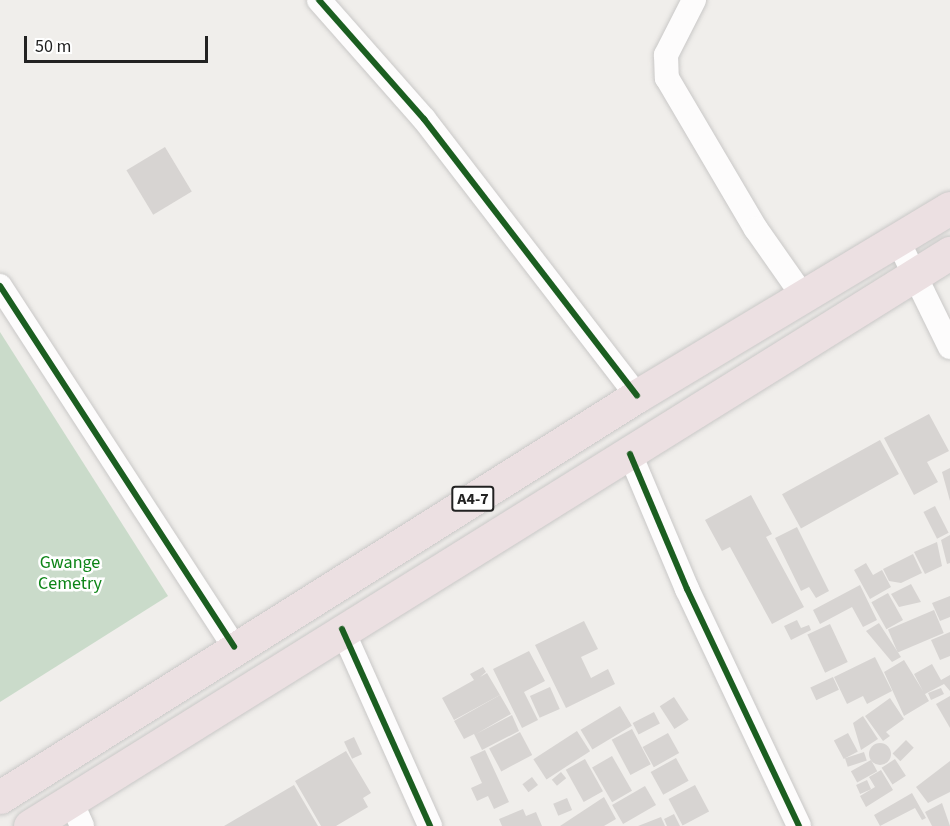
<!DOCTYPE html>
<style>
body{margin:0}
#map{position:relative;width:950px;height:826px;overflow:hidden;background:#f0eeeb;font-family:"Source Sans 3",sans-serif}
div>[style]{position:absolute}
.cemetery>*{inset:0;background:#cadbca}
.building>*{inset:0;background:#d7d4d2;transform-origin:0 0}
.round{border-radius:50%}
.roads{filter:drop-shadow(0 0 2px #c9c8c7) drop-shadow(0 0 2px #c9c8c7)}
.minor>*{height:24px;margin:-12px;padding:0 12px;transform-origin:12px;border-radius:12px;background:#fdfcfc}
.highway>*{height:33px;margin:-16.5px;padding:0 16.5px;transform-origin:16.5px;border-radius:16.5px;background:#ece0e2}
.cycleway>*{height:6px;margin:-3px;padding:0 3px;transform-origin:3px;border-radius:3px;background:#1b5e20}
span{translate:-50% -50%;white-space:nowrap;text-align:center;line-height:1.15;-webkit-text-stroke:5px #fff;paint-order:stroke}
.shield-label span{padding:2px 4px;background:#fff;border:2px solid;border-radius:4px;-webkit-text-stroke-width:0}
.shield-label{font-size:16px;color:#222;font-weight:700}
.park-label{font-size:18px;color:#0c8416}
.scale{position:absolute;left:24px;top:36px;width:184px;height:27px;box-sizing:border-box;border:3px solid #222;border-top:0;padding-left:8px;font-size:18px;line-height:21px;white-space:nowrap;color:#222;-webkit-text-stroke:4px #fff;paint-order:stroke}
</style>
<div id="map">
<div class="cemetery">
<div style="clip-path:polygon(0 332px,168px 596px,0 702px)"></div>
</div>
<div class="building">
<div style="left:165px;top:147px;width:52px;height:45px;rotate:59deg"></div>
<div style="clip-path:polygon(929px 414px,949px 451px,927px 462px,938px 482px,914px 495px,884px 438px)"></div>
<div style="left:880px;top:440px;width:39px;height:112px;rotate:61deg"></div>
<div style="clip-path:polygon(950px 468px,950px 501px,942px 472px)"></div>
<div style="clip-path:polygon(751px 495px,772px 534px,766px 537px,804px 607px,772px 624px,730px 547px,722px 551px,705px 520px)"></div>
<div style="left:935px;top:506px;width:30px;height:13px;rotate:63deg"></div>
<div style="clip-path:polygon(797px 527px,829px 591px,816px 598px,809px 587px,801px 591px,775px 538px)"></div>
<div style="clip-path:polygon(950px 535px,950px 563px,947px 564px,941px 540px)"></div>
<div style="clip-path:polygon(937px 542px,942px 566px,925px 574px,914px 552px)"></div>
<div style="clip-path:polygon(913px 554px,922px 573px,901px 583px,889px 581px,883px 569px)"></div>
<div style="clip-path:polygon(866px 563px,873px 575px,882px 570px,891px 587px,870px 599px,854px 570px)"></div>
<div style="clip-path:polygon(911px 584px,921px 602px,899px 607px,891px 594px)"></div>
<div style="clip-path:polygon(860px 585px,877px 620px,863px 627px,852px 607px,820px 624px,813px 610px)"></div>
<div style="left:888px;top:593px;width:31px;height:19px;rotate:61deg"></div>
<div style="clip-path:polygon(950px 596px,950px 617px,940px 621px,932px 603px)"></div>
<div style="left:934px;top:610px;width:25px;height:50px;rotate:67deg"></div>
<div style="clip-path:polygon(797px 620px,801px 628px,809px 625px,811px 630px,791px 640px,784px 626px)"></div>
<div style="clip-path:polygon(584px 621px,598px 649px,581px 657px,591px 678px,608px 669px,615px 684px,566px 708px,535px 645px)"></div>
<div style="clip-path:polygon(879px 623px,901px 657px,892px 662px,866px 631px)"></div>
<div style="left:830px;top:624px;width:42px;height:25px;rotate:65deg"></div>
<div style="clip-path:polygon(950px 632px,950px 656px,940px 660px,931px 640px)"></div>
<div style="clip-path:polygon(529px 651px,545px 681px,524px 692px,538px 720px,522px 728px,493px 669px)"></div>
<div style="clip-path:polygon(875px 657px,892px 691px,867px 704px,863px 696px,847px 704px,834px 677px)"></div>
<div style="clip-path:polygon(904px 660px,923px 691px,914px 674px,932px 664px,941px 680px,950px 675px,950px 691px,944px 684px,925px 694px,929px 701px,904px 716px,884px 672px)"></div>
<div style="clip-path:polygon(483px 667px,486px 672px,480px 677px,487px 673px,500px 695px,454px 720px,442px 698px,474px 680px,470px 674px)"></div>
<div style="left:833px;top:677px;width:14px;height:25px;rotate:65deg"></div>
<div style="left:550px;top:687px;width:24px;height:22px;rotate:66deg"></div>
<div style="clip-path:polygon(941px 688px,944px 694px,931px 700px,928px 693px)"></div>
<div style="clip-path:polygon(500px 695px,511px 714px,476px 734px,512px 715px,519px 731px,482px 750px,474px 734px,464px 739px,454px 721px)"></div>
<div style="clip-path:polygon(950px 696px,950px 728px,936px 704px)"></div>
<div style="left:674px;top:697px;width:27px;height:17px;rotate:57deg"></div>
<div style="clip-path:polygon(890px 698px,904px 719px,886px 732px,890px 736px,883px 741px,865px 716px)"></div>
<div style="left:620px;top:706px;width:23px;height:46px;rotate:59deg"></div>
<div style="left:654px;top:712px;width:13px;height:24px;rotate:63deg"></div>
<div style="clip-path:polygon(863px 716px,878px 739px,861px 750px,853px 723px)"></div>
<div style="left:632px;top:729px;width:40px;height:23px;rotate:62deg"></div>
<div style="left:577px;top:731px;width:24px;height:52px;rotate:57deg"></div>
<div style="left:520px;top:732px;width:26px;height:35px;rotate:62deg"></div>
<div style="left:668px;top:733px;width:23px;height:29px;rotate:61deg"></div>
<div style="left:848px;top:733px;width:21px;height:16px;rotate:62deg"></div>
<div style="left:354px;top:737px;width:19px;height:11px;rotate:65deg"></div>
<div style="left:906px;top:740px;width:11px;height:19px;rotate:45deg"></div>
<div class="round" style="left:869px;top:743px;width:22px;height:22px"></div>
<div style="clip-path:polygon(485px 750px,509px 802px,494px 809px,488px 796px,477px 801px,471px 788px,482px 783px,470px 757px)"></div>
<div style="clip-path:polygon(346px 751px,371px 793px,363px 798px,368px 807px,336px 826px,321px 826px,295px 781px)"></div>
<div style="left:864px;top:752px;width:9px;height:20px;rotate:72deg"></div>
<div style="left:612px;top:756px;width:40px;height:23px;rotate:60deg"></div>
<div style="left:676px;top:758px;width:26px;height:29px;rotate:61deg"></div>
<div style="left:585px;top:759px;width:37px;height:22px;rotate:61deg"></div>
<div style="left:895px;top:759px;width:20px;height:16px;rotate:57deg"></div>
<div style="left:871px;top:760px;width:13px;height:23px;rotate:61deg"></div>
<div style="clip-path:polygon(950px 761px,950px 792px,928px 803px,916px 787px)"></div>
<div style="clip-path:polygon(881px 770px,893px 790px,866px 807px,860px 796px,875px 787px,869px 777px)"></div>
<div style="left:561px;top:772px;width:8px;height:12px;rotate:50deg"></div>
<div style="left:532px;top:777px;width:10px;height:12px;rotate:53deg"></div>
<div style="left:867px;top:780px;width:10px;height:12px;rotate:66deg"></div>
<div style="clip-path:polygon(294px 785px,318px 826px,224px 826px)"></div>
<div style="left:695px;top:785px;width:30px;height:30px;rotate:62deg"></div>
<div style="left:645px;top:786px;width:22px;height:38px;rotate:60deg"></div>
<div style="clip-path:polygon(912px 793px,926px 818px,922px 820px,915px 808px,880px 826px,874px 815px)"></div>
<div style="clip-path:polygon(604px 797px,616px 819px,604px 826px,560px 826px)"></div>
<div style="left:567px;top:798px;width:13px;height:15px;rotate:67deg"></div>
<div style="clip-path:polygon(942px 803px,950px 826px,932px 826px,925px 812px)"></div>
<div style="clip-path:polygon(523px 809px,526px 816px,536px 812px,542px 826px,502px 826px,499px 819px)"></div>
<div style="clip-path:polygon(674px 814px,680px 826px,667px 826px,664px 819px)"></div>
<div style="clip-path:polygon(661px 817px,665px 826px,638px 826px)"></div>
</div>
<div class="roads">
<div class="minor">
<div style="left:319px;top:0;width:159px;rotate:48.6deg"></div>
<div style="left:424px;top:119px;width:349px;rotate:52.4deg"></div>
<div style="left:694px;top:0;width:62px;rotate:117deg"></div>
<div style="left:666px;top:55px;width:23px;rotate:88deg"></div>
<div style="left:667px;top:78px;width:175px;rotate:59.5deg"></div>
<div style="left:756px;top:229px;width:85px;rotate:55deg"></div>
<div style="left:898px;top:241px;width:118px;rotate:63.9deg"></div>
<div style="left:0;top:286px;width:430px;rotate:57deg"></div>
<div style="left:630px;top:454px;width:147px;rotate:67.1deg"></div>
<div style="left:687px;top:589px;width:262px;rotate:64.7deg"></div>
<div style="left:342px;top:629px;width:216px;rotate:65.9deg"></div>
<div style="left:71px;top:801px;width:27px;rotate:66deg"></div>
</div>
<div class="highway">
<div style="left:0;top:797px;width:753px;rotate:-32.19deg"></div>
<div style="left:637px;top:396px;width:365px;rotate:-31deg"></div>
<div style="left:30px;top:826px;width:1084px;rotate:-31.92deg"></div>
</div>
</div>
<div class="cycleway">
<div style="left:319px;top:0;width:159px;rotate:48.6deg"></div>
<div style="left:424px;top:119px;width:349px;rotate:52.4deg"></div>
<div style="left:0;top:286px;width:430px;rotate:57deg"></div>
<div style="left:630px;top:454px;width:147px;rotate:67.1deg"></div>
<div style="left:687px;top:589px;width:262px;rotate:64.7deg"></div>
<div style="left:342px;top:629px;width:216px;rotate:65.9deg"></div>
</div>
<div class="shield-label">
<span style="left:473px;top:499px">A4-7</span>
</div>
<div class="park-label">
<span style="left:70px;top:574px">Gwange<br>Cemetry</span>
</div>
<div class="scale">50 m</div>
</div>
